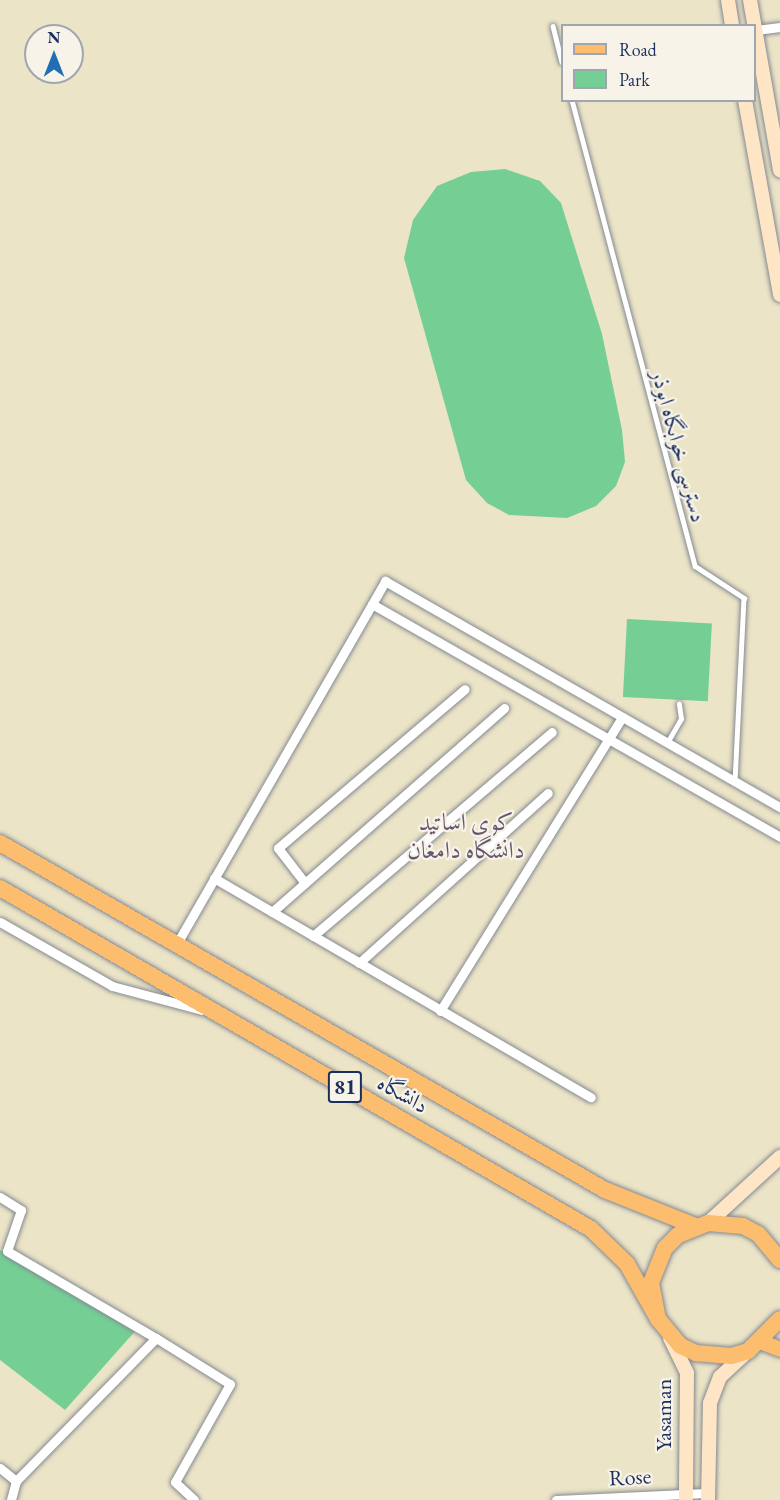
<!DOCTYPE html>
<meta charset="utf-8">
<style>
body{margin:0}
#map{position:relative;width:780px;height:1500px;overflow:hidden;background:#ece4c7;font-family:"EB Garamond",Amiri,serif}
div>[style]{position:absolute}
.green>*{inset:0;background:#75cf95;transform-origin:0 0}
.roads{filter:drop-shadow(0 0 2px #848a92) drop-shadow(0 0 2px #848a92)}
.lane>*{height:4.5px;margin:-2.25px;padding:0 2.25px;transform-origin:2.25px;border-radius:2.25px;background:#fff}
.street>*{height:9px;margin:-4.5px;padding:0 4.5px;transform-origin:4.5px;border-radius:4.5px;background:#fff}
.secondary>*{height:14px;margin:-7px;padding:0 7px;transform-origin:7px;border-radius:7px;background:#fee5c5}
.primary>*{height:15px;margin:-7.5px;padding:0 7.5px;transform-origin:7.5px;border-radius:7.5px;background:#fcbd6e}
.highway>*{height:16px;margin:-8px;padding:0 8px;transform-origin:8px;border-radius:8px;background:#fcbd6e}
span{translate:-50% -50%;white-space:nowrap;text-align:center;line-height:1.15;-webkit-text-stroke:4.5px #f7f3e8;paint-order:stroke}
.shield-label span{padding:2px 4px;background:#f7f3e8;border:2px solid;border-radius:4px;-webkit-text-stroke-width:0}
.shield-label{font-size:21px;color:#1b2f5e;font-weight:700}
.street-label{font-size:22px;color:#1b2f5e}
.neighbourhood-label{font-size:24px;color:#665871}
.legend{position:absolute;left:561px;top:24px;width:195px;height:78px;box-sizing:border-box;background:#f7f3e8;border:2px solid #9fa5b1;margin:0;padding:8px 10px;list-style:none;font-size:18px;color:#1b2f5e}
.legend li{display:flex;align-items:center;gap:12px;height:30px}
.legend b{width:30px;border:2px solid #9fa5b1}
.north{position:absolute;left:24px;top:24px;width:60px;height:60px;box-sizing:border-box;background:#f7f3e8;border:2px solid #9fa5b1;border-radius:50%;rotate:0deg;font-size:16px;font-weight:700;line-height:24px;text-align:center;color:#1b2f5e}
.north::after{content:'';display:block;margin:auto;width:21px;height:27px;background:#1f6fb2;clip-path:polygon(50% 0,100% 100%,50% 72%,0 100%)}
</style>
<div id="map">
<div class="green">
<div style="clip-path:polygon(505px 169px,540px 181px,561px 203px,602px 334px,622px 430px,625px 462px,616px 486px,596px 506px,567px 518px,509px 515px,487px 503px,466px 480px,404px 258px,413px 220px,437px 186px,471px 172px)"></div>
<div style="left:627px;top:619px;width:85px;height:78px;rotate:3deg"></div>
<div style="clip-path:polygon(0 1250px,138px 1328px,65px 1410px,0 1360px)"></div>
</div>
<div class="roads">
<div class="lane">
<div style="left:553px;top:26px;width:37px;rotate:76deg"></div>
<div style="left:572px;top:100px;width:482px;rotate:75.2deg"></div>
<div style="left:695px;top:566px;width:59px;rotate:33.1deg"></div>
<div style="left:744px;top:598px;width:183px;rotate:92.8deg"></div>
<div style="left:667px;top:743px;width:28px;rotate:-60deg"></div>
<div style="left:681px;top:719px;width:15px;rotate:-98deg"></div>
</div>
<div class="street">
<div style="left:756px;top:30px;width:24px;rotate:-7deg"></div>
<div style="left:372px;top:604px;width:470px;rotate:29.7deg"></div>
<div style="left:214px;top:878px;width:436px;rotate:30.2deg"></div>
<div style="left:305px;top:883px;width:44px;rotate:-127.6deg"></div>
<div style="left:278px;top:848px;width:245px;rotate:-40.4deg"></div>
<div style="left:272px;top:912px;width:309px;rotate:-41.3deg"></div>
<div style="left:0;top:922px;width:129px;rotate:29.7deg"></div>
<div style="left:112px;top:986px;width:93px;rotate:14.9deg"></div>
<div style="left:313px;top:936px;width:314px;rotate:-40.5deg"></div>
<div style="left:176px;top:945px;width:420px;rotate:-60.1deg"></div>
<div style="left:385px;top:581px;width:455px;rotate:29.8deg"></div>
<div style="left:359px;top:963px;width:254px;rotate:-42deg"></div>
<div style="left:440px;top:1011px;width:346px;rotate:-58.2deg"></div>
<div style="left:0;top:1197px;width:25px;rotate:32deg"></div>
<div style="left:21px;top:1210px;width:43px;rotate:108.9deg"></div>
<div style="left:7px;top:1251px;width:173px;rotate:30.3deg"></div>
<div style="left:156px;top:1338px;width:200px;rotate:134.4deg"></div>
<div style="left:156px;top:1338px;width:87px;rotate:31.9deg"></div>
<div style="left:230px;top:1384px;width:112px;rotate:119.3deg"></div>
<div style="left:175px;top:1482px;width:26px;rotate:43deg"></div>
<div style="left:0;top:1468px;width:21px;rotate:39deg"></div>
<div style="left:16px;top:1481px;width:20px;rotate:105deg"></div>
<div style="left:556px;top:1500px;width:151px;rotate:-2.7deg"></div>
</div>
<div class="secondary">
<div style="left:728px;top:0;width:26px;rotate:81deg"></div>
<div style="left:750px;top:0;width:173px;rotate:80deg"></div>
<div style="left:745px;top:100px;width:198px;rotate:79.8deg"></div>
<div style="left:708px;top:1223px;width:98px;rotate:-42.5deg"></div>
<div style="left:670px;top:1338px;width:39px;rotate:64deg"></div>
<div style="left:687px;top:1373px;width:127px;rotate:90.5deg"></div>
<div style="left:708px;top:1500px;width:97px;rotate:-88.8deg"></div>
<div style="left:710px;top:1403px;width:28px;rotate:-69deg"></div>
<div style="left:720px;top:1377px;width:38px;rotate:-43deg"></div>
</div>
<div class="primary">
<div style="left:762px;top:1342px;width:19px;rotate:21deg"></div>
</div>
<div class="highway">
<div style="left:0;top:843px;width:697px;rotate:29.84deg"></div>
<div style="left:605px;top:1190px;width:97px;rotate:21.8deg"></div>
<div style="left:0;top:888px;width:682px;rotate:29.98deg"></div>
<div style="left:591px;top:1229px;width:50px;rotate:44.2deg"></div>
<div style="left:627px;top:1264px;width:63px;rotate:60.6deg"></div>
<div style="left:780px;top:1260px;width:34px;rotate:-130deg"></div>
<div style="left:758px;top:1234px;width:17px;rotate:-152deg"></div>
<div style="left:743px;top:1226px;width:35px;rotate:-175deg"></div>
<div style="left:708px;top:1223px;width:32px;rotate:158deg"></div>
<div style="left:678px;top:1235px;width:18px;rotate:135deg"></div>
<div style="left:665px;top:1248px;width:38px;rotate:112deg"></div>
<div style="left:651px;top:1283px;width:37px;rotate:79deg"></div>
<div style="left:658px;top:1319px;width:35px;rotate:50deg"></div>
<div style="left:681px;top:1346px;width:17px;rotate:25deg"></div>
<div style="left:696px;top:1353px;width:35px;rotate:5deg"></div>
<div style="left:731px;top:1356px;width:18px;rotate:-16deg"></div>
<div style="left:748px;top:1351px;width:45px;rotate:-45deg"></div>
</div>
</div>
<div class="shield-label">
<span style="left:345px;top:1087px">81</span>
</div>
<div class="street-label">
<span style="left:679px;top:446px;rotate:75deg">دسترسی خوابگاه ابوذر</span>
<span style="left:403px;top:1094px;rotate:30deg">دانشگاه</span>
<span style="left:664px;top:1415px;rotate:-90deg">Yasaman</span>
<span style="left:630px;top:1477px;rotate:-3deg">Rose</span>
</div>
<div class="neighbourhood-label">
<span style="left:466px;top:836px">کوی اساتید<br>دانشگاه دامغان</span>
</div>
<ul class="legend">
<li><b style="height:8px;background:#fcbd6e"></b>Road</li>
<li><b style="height:16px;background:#75cf95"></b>Park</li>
</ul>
<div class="north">N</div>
</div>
